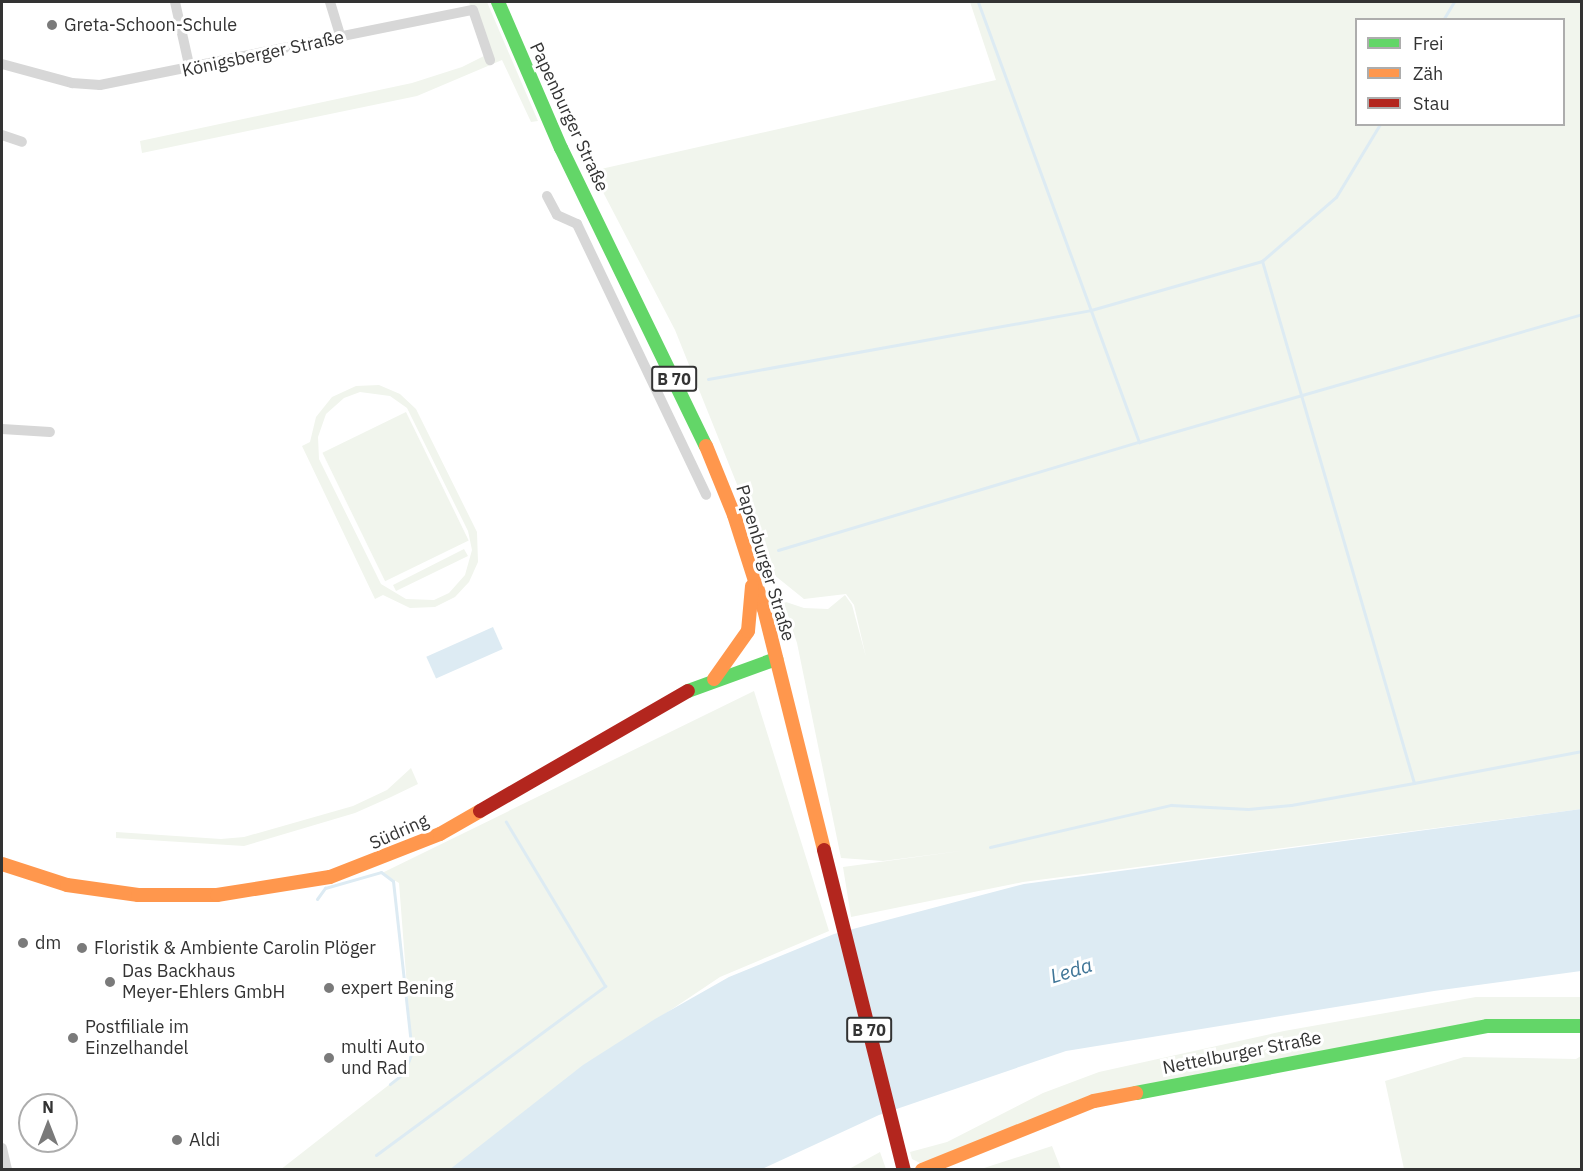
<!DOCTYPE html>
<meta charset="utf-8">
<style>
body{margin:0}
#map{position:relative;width:1583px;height:1171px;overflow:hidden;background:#fff;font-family:"IBM Plex Sans",sans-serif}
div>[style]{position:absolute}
.green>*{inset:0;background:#f1f5ed;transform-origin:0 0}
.water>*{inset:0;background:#ddebf3;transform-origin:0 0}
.stream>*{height:3px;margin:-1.5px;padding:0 1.5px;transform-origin:1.5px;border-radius:1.5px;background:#ddebf3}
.street>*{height:10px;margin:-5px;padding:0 5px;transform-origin:5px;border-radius:5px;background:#d7d7d7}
.fast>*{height:14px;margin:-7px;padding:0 7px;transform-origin:7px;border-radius:7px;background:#63d668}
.slow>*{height:14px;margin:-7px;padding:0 7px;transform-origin:7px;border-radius:7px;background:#ff974d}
.jam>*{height:14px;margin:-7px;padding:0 7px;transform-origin:7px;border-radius:7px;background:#b3261e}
.dots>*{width:16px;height:16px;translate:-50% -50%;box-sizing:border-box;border:3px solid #fff;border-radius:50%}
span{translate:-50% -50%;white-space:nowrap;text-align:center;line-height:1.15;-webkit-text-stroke:6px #fff;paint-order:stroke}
.shield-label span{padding:2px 4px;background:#fff;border:2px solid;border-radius:4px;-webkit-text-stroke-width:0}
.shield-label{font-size:16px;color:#333;font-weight:700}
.poi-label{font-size:18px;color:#333}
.left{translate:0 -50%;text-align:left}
.street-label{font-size:18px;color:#333}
.water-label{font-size:20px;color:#3f7597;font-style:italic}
.frame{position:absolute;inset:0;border:3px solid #333;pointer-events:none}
.legend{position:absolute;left:1355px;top:18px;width:210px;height:108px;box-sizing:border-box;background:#fff;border:2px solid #adadad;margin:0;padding:8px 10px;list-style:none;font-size:18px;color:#333}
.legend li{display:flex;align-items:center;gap:12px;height:30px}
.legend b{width:30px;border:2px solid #adadad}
.north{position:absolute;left:18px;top:1093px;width:60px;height:60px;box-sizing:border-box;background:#fff;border:2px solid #adadad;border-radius:50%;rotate:0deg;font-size:16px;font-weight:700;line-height:24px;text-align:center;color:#333}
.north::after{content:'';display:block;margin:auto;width:21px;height:27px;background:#7a7a7a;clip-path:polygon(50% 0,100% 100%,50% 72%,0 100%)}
</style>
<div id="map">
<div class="green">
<div style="clip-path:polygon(469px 2px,487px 2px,538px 121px,531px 122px,502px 60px,417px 96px,142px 153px,140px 141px,412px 83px,462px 67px,484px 56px)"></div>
<div style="clip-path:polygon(evenodd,970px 2px,1581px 2px,1581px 809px,1023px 882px,851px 917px,843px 867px,968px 850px,883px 861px,841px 858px,797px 643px,783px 601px,804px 608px,828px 609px,845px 595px,852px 605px,866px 657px,854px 605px,846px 594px,804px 599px,773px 574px,675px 330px,592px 171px,996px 80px,970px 2px,1356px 20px,1564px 20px,1564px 124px,1356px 124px,1356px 20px)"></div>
<div style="clip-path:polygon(evenodd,379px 385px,400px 394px,416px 409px,477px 532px,478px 562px,469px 582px,455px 597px,435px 607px,410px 608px,383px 595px,375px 599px,302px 446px,310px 442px,316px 417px,332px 397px,356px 386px,379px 385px,360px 392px,390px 396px,407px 408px,468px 531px,472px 550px,465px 575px,449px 593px,434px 600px,406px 599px,381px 584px,319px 459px,318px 437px,326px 414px,344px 398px,360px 392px)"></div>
<div style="left:406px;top:412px;width:143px;height:93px;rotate:64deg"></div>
<div style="clip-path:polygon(464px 549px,468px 556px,396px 591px,393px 585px)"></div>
<div style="clip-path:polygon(754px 691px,829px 931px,720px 977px,608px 1052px,456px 1169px,280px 1170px,399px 1077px,412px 1052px,399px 883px,382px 873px)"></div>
<div style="clip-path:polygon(411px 768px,418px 784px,391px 797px,355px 813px,244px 846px,116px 838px,116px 832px,221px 839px,244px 837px,353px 806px,387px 790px)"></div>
<div style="clip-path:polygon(1476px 997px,1581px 997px,1581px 1022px,1525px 1023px,1203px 1073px,920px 1163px,912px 1159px,910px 1152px,947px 1142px,1043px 1093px,1099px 1072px,1284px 1031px)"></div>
<div style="clip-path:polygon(1581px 1056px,1581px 1169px,1404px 1169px,1385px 1081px,1464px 1057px,1576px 1059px)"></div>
<div style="clip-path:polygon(1052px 1146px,1061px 1169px,981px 1169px)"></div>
<div style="clip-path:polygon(880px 1152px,886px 1169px,849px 1169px)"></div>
</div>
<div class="water">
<div style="left:493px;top:627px;width:24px;height:73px;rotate:66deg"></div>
<div style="clip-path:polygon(1581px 809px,1581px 971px,1434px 991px,1066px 1051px,879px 1115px,762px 1169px,449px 1170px,583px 1065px,655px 1019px,729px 977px,834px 934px,1024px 884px)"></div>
</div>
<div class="stream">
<div style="left:978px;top:2px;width:469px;rotate:69.9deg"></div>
<div style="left:1139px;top:442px;width:461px;rotate:-16.1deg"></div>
<div style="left:1443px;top:20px;width:21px;rotate:-59deg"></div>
<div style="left:708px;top:379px;width:389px;rotate:-10.2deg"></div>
<div style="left:1091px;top:310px;width:178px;rotate:-16deg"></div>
<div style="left:1262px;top:261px;width:98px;rotate:-40.9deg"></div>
<div style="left:1336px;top:197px;width:85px;rotate:-58.9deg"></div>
<div style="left:778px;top:550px;width:377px;rotate:-16.7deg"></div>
<div style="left:1414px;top:783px;width:171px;rotate:-10.8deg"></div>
<div style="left:990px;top:847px;width:186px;rotate:-13.1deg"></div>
<div style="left:1171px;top:805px;width:77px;rotate:3deg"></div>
<div style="left:1248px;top:809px;width:43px;rotate:-5.3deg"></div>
<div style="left:1291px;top:805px;width:125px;rotate:-10.1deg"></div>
<div style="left:1414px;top:783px;width:544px;rotate:-106.23deg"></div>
<div style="left:317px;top:899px;width:14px;rotate:-54deg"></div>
<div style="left:325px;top:888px;width:58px;rotate:-15.9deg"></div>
<div style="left:381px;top:872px;width:15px;rotate:37deg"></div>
<div style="left:393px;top:881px;width:172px;rotate:83.7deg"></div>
<div style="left:412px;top:1052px;width:22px;rotate:111deg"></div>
<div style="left:404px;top:1073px;width:18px;rotate:142deg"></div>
<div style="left:376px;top:1155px;width:285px;rotate:-36.4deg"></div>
<div style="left:605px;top:986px;width:192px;rotate:-121.1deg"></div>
</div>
<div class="street">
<div style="left:175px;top:2px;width:69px;rotate:77.4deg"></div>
<div style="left:330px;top:2px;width:38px;rotate:73deg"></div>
<div style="left:2px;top:64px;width:73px;rotate:15.2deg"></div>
<div style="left:72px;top:83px;width:28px;rotate:4deg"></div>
<div style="left:100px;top:85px;width:380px;rotate:-11.4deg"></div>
<div style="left:473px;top:10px;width:53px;rotate:71.2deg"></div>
<div style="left:2px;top:135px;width:21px;rotate:19deg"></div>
<div style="left:547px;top:196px;width:21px;rotate:62deg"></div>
<div style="left:557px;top:215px;width:22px;rotate:24deg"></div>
<div style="left:577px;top:224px;width:300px;rotate:64.5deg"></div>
<div style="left:2px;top:429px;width:48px;rotate:3.6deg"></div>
<div style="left:2px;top:1148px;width:23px;rotate:77deg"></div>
</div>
<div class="fast">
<div style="left:498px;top:2px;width:159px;rotate:66.7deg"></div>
<div style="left:561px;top:148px;width:331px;rotate:64.1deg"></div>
<div style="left:688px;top:691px;width:94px;rotate:-20deg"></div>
<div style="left:1136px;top:1093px;width:357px;rotate:-10.8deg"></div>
<div style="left:1487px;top:1026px;width:95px"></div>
</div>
<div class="slow">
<div style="left:706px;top:446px;width:74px;rotate:67.9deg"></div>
<div style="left:734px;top:515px;width:99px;rotate:72.3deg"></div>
<div style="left:764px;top:609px;width:248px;rotate:76deg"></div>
<div style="left:714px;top:679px;width:59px;rotate:-54.7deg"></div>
<div style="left:748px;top:631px;width:45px;rotate:-84.9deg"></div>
<div style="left:2px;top:864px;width:68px;rotate:17.9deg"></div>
<div style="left:67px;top:885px;width:72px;rotate:8deg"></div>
<div style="left:138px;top:895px;width:79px"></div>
<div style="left:217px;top:895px;width:114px;rotate:-9.1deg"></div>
<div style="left:330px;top:877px;width:118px;rotate:-21.4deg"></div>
<div style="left:440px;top:834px;width:46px;rotate:-29.9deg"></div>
<div style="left:922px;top:1170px;width:185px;rotate:-21.9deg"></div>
<div style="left:1094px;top:1101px;width:43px;rotate:-10.8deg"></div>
</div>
<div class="jam">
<div style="left:480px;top:811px;width:240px;rotate:-30deg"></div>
<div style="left:824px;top:850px;width:330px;rotate:76deg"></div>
</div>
<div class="dots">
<div style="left:52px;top:25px;background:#7a7a7a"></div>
<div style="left:23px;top:943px;background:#7a7a7a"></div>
<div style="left:82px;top:948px;background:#7a7a7a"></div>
<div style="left:110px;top:982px;background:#7a7a7a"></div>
<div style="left:329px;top:988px;background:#7a7a7a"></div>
<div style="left:73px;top:1038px;background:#7a7a7a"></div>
<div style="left:329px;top:1058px;background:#7a7a7a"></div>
<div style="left:177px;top:1140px;background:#7a7a7a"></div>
</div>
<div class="shield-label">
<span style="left:674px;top:379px">B 70</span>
<span style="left:869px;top:1030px">B 70</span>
</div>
<div class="poi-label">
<span class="left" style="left:64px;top:25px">Greta-Schoon-Schule</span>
<span class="left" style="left:35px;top:943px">dm</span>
<span class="left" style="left:94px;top:948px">Floristik &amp; Ambiente Carolin Plöger</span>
<span class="left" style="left:122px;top:982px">Das Backhaus<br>Meyer-Ehlers GmbH</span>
<span class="left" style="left:341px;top:988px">expert Bening</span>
<span class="left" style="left:85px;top:1038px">Postfiliale im<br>Einzelhandel</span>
<span class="left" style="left:341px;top:1058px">multi Auto<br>und Rad</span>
<span class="left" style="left:189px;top:1140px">Aldi</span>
</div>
<div class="street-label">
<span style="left:263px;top:54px;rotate:-12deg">Königsberger Straße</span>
<span style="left:569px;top:117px;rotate:65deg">Papenburger Straße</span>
<span style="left:765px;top:563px;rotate:73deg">Papenburger Straße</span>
<span style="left:399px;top:832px;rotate:-24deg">Südring</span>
<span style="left:1242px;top:1053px;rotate:-11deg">Nettelburger Straße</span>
</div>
<div class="water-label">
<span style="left:1071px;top:970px;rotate:-17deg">Leda</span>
</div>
<div class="frame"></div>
<ul class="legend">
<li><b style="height:8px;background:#63d668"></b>Frei</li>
<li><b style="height:8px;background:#ff974d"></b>Zäh</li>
<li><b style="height:8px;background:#b3261e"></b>Stau</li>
</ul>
<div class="north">N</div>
</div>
